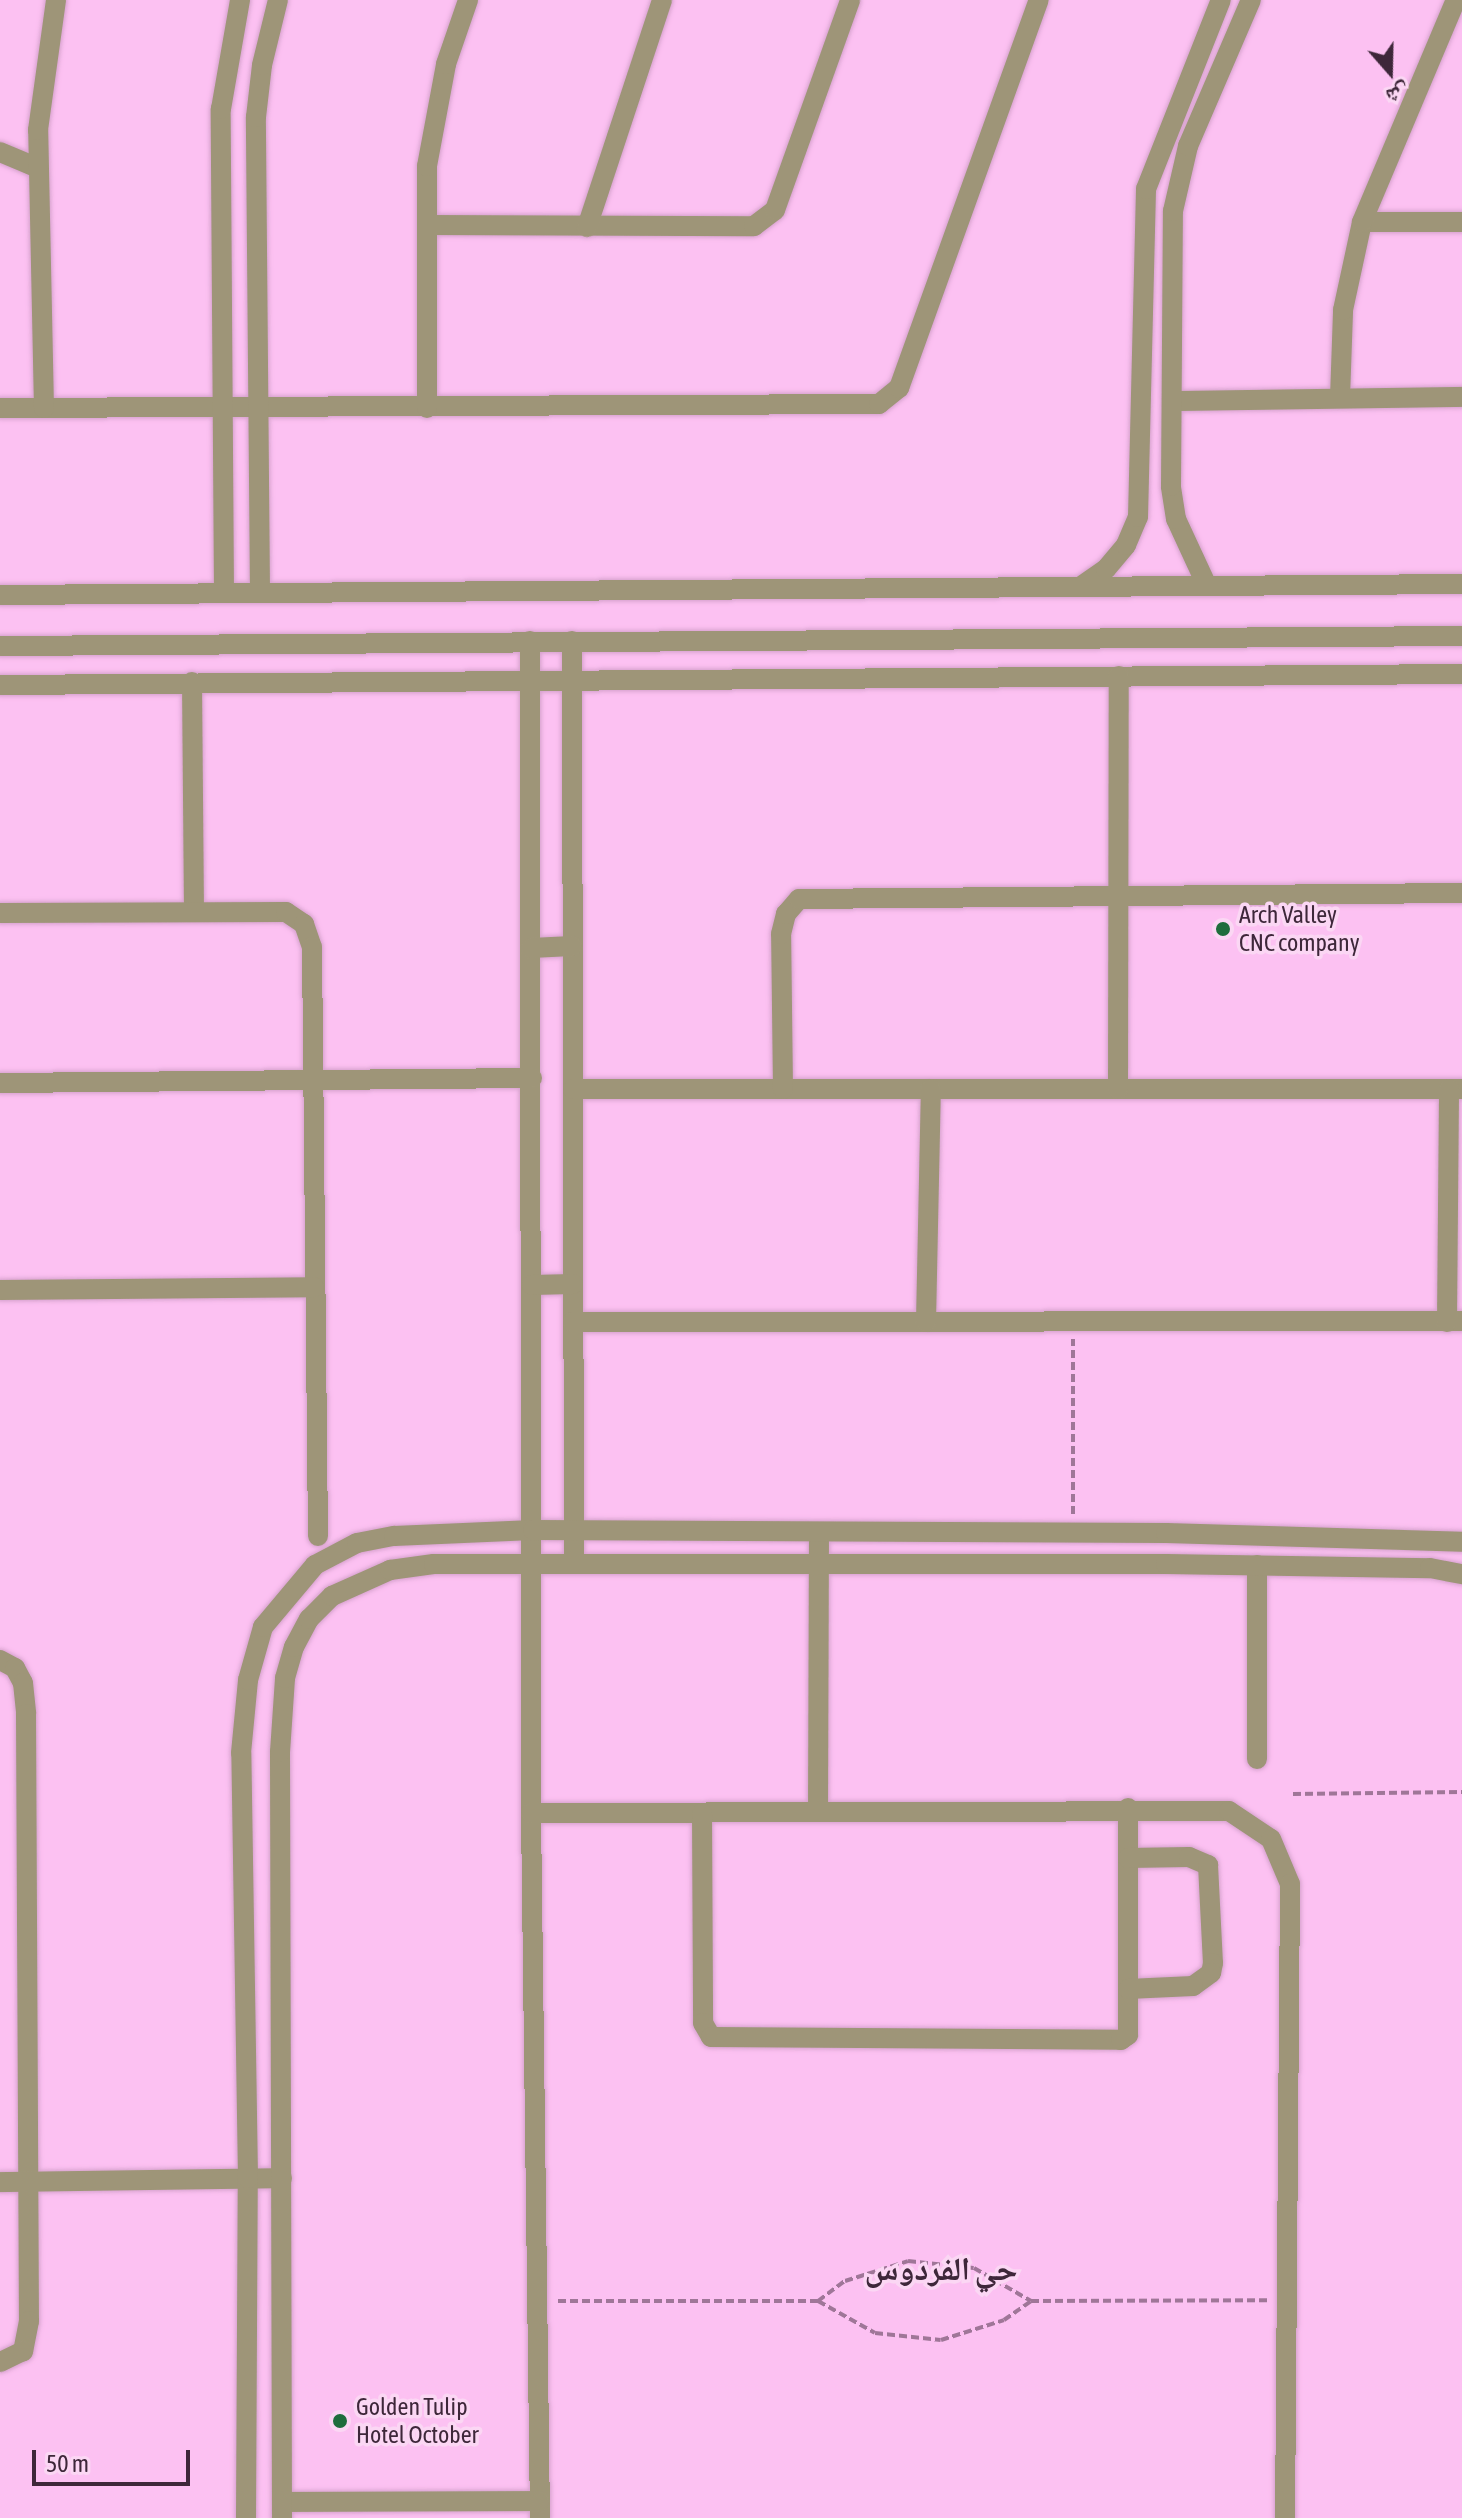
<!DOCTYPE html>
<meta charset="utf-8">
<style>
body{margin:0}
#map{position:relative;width:1462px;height:2518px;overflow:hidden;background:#fcc1f2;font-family:"Asap Condensed","Noto Naskh Arabic",sans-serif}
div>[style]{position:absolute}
.path>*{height:4px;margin-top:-2px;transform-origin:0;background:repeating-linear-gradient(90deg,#9f7698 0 8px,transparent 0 12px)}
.roads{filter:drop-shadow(0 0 2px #d6a2cd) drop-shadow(0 0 2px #d6a2cd)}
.minor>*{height:20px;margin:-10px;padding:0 10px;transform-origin:10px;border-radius:10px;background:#9e9578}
.dots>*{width:22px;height:22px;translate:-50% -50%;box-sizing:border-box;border:4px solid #fbd7f4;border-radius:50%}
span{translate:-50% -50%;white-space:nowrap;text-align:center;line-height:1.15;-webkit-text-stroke:7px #fbd7f4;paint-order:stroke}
.poi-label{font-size:24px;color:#3e273a}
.left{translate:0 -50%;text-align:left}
.district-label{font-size:32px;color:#3e273a;font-weight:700}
.north{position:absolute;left:1350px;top:32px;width:80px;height:80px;-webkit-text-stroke:6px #fbd7f4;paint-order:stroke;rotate:160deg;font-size:22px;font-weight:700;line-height:32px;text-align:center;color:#3e273a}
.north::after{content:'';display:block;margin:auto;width:28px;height:36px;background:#3e273a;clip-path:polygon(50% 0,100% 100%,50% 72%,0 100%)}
.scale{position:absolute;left:32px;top:2450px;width:158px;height:36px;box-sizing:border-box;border:4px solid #3e273a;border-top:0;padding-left:10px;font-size:24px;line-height:28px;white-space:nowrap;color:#3e273a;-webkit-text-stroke:6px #fbd7f4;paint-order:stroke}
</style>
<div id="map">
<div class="path">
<div style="left:1073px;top:1514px;width:175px;rotate:-90deg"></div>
<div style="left:1293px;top:1794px;width:169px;rotate:-0.7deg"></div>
<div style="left:558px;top:2301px;width:260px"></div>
<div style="left:818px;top:2301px;width:65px;rotate:29.3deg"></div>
<div style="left:875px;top:2333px;width:66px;rotate:6.1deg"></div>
<div style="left:941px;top:2340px;width:66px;rotate:-17.6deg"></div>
<div style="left:1004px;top:2320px;width:33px;rotate:-35deg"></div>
<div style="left:1031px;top:2301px;width:238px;rotate:-0.2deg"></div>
<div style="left:818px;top:2301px;width:34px;rotate:-37deg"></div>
<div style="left:845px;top:2281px;width:66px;rotate:-17.6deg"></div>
<div style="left:908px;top:2261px;width:66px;rotate:6.1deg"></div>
<div style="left:974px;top:2268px;width:66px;rotate:30.1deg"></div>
</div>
<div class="roads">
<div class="minor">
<div style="left:0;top:152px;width:41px;rotate:22.8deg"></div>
<div style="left:1362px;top:222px;width:100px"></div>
<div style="left:427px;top:225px;width:327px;rotate:0.2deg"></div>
<div style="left:754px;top:226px;width:26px;rotate:-37deg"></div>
<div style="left:775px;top:210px;width:223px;rotate:-70.3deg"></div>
<div style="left:587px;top:227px;width:239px;rotate:-71.7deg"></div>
<div style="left:1340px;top:398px;width:88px;rotate:-88deg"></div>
<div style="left:1343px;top:310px;width:90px;rotate:-77.8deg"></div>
<div style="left:1362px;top:222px;width:241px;rotate:-67.1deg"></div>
<div style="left:1172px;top:401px;width:290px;rotate:-0.8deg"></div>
<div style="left:0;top:408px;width:879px;rotate:-0.26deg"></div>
<div style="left:879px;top:404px;width:26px;rotate:-39deg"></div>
<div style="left:899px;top:388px;width:412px;rotate:-70.2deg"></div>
<div style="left:44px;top:408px;width:278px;rotate:-91.2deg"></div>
<div style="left:38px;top:130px;width:131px;rotate:-82.1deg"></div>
<div style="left:427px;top:408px;width:242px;rotate:-90deg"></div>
<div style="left:427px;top:166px;width:104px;rotate:-79.4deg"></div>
<div style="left:446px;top:64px;width:68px;rotate:-71deg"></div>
<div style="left:1207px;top:586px;width:74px;rotate:-114.8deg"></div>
<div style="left:1176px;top:519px;width:33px;rotate:-99deg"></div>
<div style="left:1171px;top:486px;width:275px;rotate:-89.6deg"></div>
<div style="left:1173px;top:211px;width:67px;rotate:-77deg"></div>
<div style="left:1188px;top:146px;width:159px;rotate:-66.7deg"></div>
<div style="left:1080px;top:587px;width:32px;rotate:-35deg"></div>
<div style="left:1106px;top:569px;width:31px;rotate:-50deg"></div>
<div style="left:1126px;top:545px;width:30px;rotate:-67deg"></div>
<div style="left:1138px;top:517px;width:328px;rotate:-88.6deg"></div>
<div style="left:1146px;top:189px;width:203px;rotate:-68.4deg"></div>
<div style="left:224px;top:593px;width:484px;rotate:-90.4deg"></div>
<div style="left:221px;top:109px;width:111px;rotate:-80.1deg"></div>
<div style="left:260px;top:593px;width:476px;rotate:-90.5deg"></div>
<div style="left:256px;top:117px;width:52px;rotate:-83.4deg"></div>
<div style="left:262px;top:65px;width:67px;rotate:-76.2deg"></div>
<div style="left:0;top:595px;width:1462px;rotate:-0.43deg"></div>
<div style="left:530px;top:641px;width:1172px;rotate:89.95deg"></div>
<div style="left:531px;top:1813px;width:705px;rotate:89.27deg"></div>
<div style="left:572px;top:641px;width:923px;rotate:89.88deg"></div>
<div style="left:0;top:646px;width:1462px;rotate:-0.39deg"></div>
<div style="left:192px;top:682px;width:230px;rotate:89.5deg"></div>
<div style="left:0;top:685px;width:1462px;rotate:-0.43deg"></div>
<div style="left:0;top:913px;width:286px;rotate:-0.2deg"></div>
<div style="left:286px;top:912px;width:22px;rotate:34deg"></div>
<div style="left:304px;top:924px;width:24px;rotate:71deg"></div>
<div style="left:312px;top:947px;width:589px;rotate:89.42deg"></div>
<div style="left:531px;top:948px;width:41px;rotate:-2.8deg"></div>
<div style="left:0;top:1083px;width:532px;rotate:-0.54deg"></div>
<div style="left:573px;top:1089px;width:889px"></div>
<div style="left:783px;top:1089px;width:155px;rotate:-90.7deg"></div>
<div style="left:781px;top:934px;width:21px;rotate:-76deg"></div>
<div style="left:786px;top:914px;width:20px;rotate:-49deg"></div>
<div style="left:799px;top:899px;width:663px;rotate:-0.52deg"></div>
<div style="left:1118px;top:1089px;width:413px;rotate:-89.9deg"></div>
<div style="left:532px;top:1285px;width:41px;rotate:-1.4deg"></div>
<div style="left:0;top:1290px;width:314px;rotate:-0.5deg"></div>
<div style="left:573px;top:1322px;width:889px;rotate:-0.06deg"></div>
<div style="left:926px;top:1322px;width:233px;rotate:-88.8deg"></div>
<div style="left:1447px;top:1322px;width:233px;rotate:-89.5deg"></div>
<div style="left:0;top:1660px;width:17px;rotate:28deg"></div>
<div style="left:15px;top:1668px;width:17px;rotate:62deg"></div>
<div style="left:23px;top:1683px;width:31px;rotate:84deg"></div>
<div style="left:26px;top:1714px;width:607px;rotate:89.72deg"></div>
<div style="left:29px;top:2321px;width:31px;rotate:101deg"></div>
<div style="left:23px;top:2351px;width:25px;rotate:154deg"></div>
<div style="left:1257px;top:1759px;width:194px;rotate:-90deg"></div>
<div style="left:818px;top:1812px;width:279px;rotate:-89.8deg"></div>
<div style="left:531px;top:1813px;width:698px;rotate:-0.16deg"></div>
<div style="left:1229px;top:1811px;width:50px;rotate:33.7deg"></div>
<div style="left:1271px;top:1839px;width:49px;rotate:67.1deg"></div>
<div style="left:1290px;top:1884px;width:634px;rotate:90.45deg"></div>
<div style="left:702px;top:1813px;width:210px;rotate:89.7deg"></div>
<div style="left:703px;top:2023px;width:16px;rotate:60deg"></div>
<div style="left:711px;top:2037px;width:410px;rotate:0.4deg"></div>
<div style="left:1121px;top:2040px;width:9px;rotate:-36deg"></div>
<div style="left:1128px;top:2035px;width:227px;rotate:-90deg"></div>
<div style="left:1128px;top:1858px;width:61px;rotate:-0.9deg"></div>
<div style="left:1189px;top:1857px;width:21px;rotate:23deg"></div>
<div style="left:1208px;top:1865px;width:98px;rotate:87.1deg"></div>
<div style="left:1213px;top:1963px;width:10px;rotate:101deg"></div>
<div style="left:1211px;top:1973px;width:22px;rotate:144deg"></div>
<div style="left:1193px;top:1986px;width:65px;rotate:177.4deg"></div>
<div style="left:0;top:2182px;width:282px;rotate:-0.8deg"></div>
<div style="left:282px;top:2502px;width:257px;rotate:-0.2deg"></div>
<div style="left:246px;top:2518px;width:340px;rotate:-89.7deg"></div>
<div style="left:248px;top:2178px;width:425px;rotate:-90.9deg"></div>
<div style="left:241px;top:1753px;width:73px;rotate:-84.5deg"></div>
<div style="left:248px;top:1680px;width:55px;rotate:-74.2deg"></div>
<div style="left:263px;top:1627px;width:81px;rotate:-50deg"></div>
<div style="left:315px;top:1565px;width:47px;rotate:-27.6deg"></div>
<div style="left:357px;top:1543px;width:38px;rotate:-11deg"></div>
<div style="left:394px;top:1536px;width:139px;rotate:-2.5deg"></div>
<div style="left:533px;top:1530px;width:633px;rotate:0.27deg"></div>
<div style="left:1166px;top:1533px;width:296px;rotate:1.7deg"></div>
<div style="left:282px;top:2518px;width:766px;rotate:-90.15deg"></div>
<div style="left:280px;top:1752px;width:74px;rotate:-86.1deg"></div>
<div style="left:285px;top:1678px;width:32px;rotate:-74deg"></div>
<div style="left:294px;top:1647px;width:32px;rotate:-62deg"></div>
<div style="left:309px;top:1619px;width:33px;rotate:-45deg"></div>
<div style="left:332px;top:1596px;width:64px;rotate:-24.1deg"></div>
<div style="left:390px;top:1570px;width:44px;rotate:-7.8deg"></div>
<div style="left:434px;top:1564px;width:732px"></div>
<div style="left:1166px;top:1564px;width:264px;rotate:0.9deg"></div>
<div style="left:1430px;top:1568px;width:33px;rotate:11deg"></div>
</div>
</div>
<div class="dots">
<div style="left:1223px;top:929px;background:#1e6d3c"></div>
<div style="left:340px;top:2421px;background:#1e6d3c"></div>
</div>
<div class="poi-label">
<span class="left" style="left:1239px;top:929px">Arch Valley<br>CNC company</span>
<span class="left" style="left:356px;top:2421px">Golden Tulip<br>Hotel October</span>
</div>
<div class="district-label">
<span style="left:941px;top:2269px">حي الفردوس</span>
</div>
<div class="north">ش</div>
<div class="scale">50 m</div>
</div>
